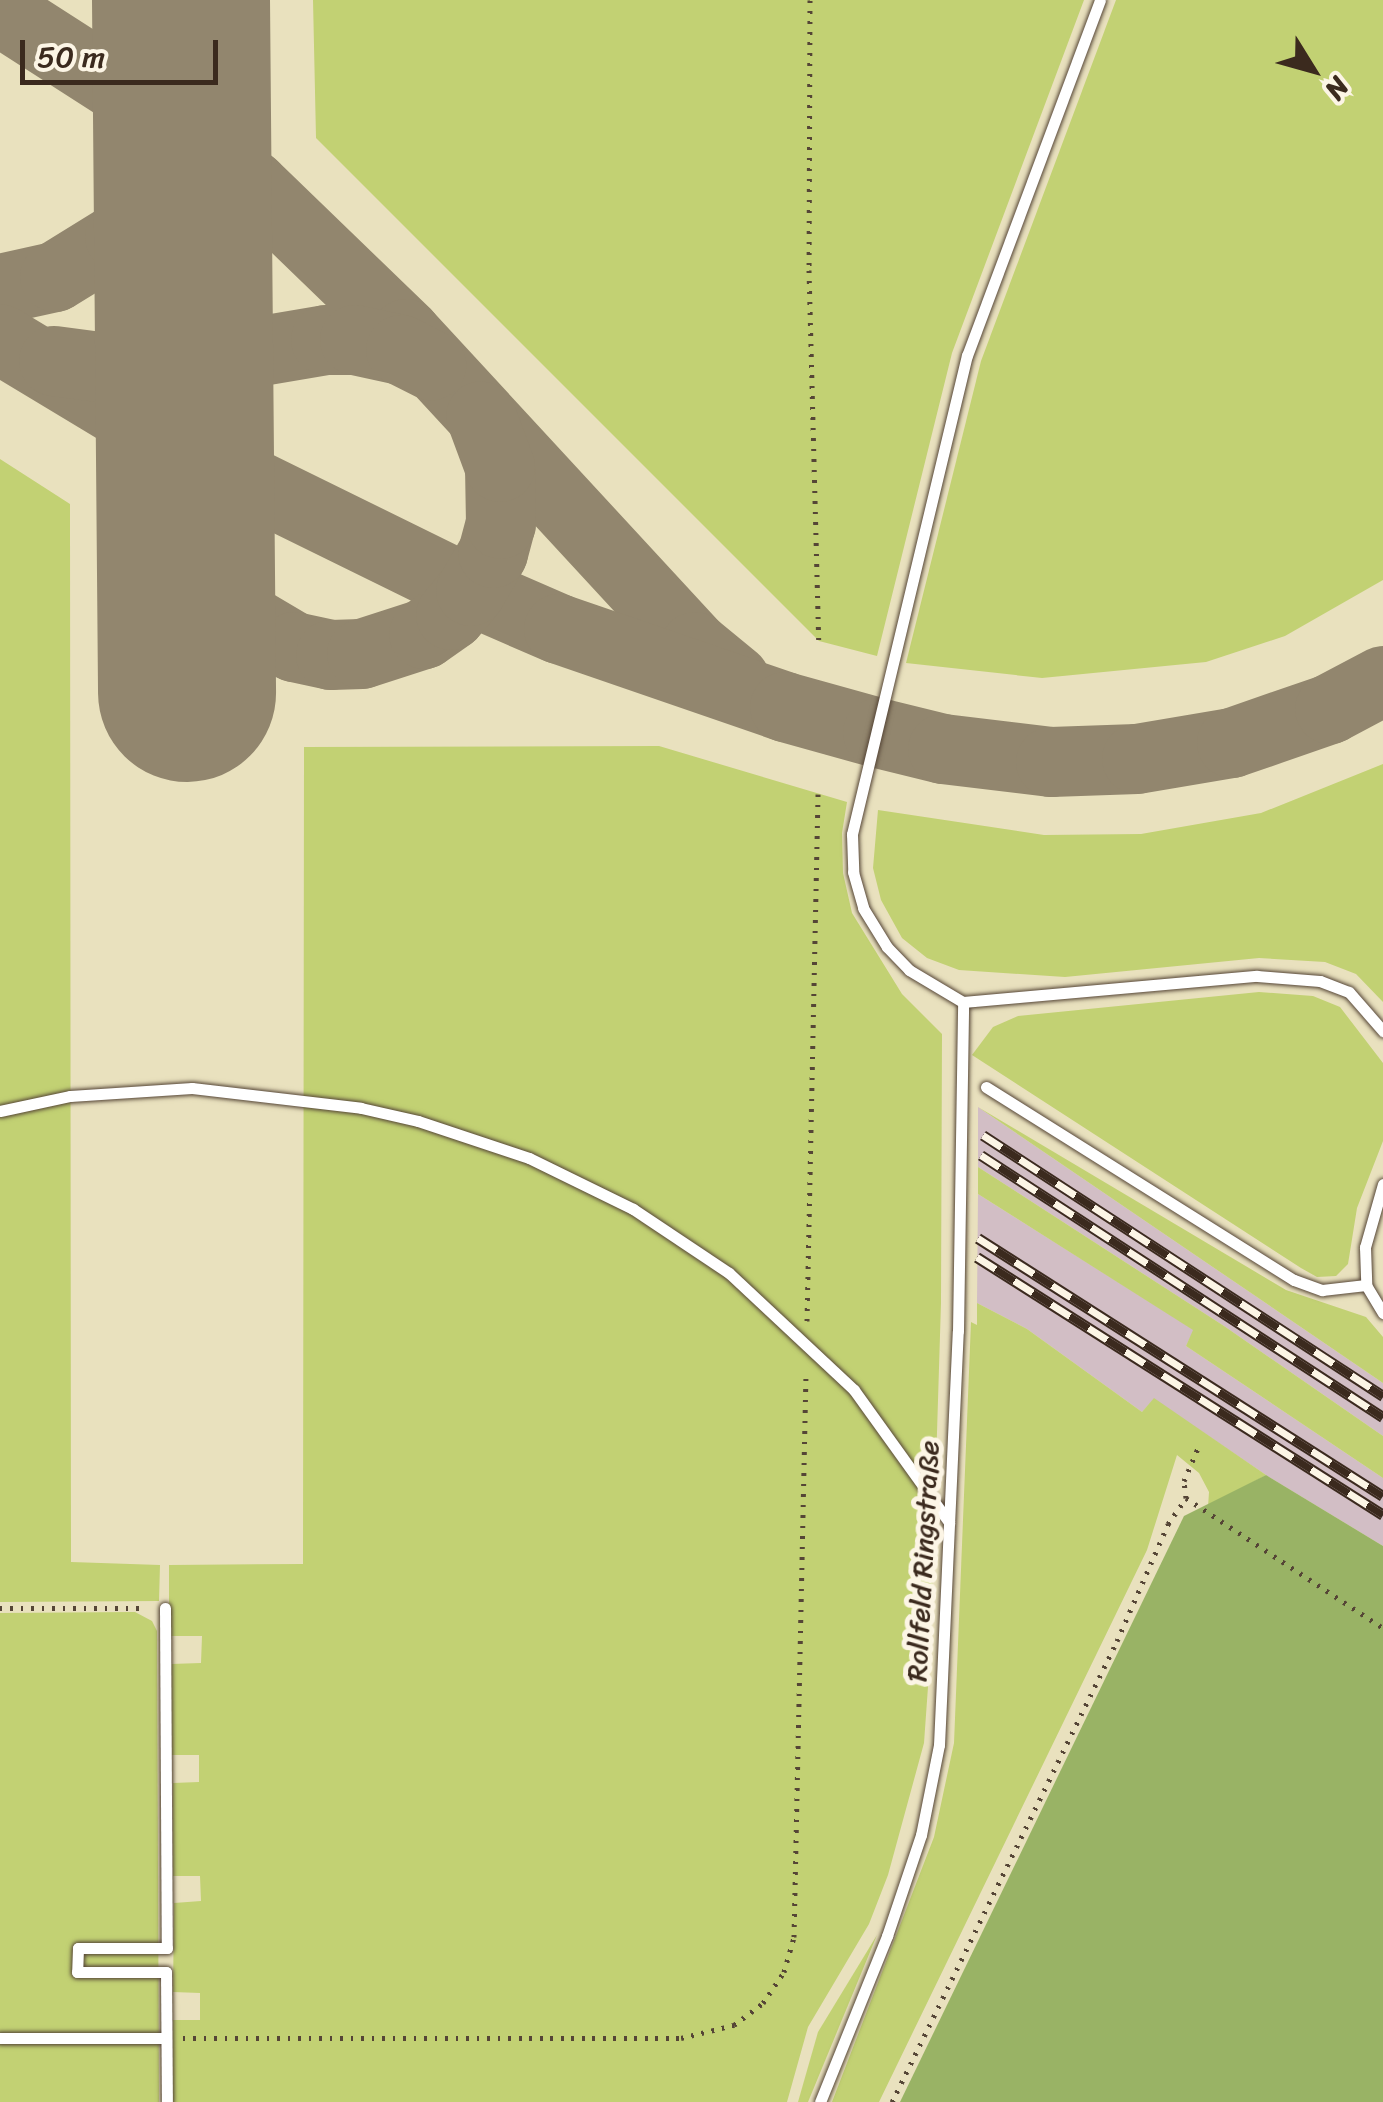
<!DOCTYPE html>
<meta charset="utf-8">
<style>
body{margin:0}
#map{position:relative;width:1383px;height:2102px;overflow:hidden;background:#e9e1be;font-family:Sriracha,sans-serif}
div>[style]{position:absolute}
.industrial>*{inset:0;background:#d2bec5}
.green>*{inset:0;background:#c2d173}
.forest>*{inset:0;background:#99b365}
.taxiway>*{height:70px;margin:-35px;padding:0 35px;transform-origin:35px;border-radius:35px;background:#92866e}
.runway>*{height:178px;margin:-89px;padding:0 89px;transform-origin:89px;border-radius:89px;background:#92866e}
.path>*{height:5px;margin-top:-2.5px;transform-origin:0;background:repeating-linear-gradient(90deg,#554536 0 2.5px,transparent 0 10.5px)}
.roads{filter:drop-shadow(0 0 2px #554536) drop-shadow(0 0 2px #554536)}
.service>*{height:11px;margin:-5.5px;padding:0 5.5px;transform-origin:5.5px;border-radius:5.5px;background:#fff}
.rail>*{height:11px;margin-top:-5.5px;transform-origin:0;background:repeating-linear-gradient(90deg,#fcf5e5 0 22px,#3b2a1e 0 44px);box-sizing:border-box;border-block:2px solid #3b2a1e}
span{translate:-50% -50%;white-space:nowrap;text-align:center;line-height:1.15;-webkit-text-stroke:10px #fcf5e5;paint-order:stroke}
.street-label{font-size:28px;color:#3b2a1e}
.north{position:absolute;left:1263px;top:20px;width:100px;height:100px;-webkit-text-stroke:8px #fcf5e5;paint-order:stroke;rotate:127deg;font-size:28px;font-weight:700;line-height:40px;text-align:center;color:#3b2a1e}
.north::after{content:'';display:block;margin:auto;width:35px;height:45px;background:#3b2a1e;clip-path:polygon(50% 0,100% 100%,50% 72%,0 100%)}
.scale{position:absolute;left:20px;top:40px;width:198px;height:45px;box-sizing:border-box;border:5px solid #3b2a1e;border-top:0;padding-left:12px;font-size:30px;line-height:35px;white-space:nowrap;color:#3b2a1e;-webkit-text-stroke:8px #fcf5e5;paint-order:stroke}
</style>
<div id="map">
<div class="industrial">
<div style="clip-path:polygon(978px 1107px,1383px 1383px,1383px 1436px,1224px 1326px,978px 1167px)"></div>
<div style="clip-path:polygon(978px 1194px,1194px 1330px,1186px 1346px,1383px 1478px,1383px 1546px,1266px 1475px,1154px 1399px,1142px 1412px,1027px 1329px,977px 1303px)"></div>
</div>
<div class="green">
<div style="clip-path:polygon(313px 0,1084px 0,952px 353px,877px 656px,819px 641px,316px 138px)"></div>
<div style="clip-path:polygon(1116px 0,1383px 0,1383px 580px,1285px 636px,1206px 662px,1042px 678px,906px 663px,981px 361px)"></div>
<div style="clip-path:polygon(0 459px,70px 504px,71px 1562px,160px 1565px,159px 1601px,0 1602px)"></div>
<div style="clip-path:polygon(659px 746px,847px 802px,842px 833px,843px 873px,852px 913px,902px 994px,942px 1034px,941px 1303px,930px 1659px,924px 1743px,888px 1875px,869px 1924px,808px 2027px,787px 2102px,172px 2102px,173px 2020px,200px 2020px,200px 1993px,173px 1992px,174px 1903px,201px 1901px,200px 1876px,173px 1876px,173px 1783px,199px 1782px,199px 1755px,171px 1755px,171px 1664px,201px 1663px,202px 1636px,169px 1636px,169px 1565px,303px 1564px,304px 747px)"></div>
<div style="clip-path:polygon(1383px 764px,1383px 1002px,1356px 974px,1325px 962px,1259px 958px,1065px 977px,959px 970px,927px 958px,902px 938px,881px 900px,873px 868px,878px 810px,1044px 835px,1141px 834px,1261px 813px)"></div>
<div style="clip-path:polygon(1259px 992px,1313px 996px,1340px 1007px,1383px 1063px,1383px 1141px,1357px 1208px,1348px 1264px,1336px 1276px,1317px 1277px,1301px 1268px,972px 1055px,993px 1027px,1018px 1016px)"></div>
<div style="clip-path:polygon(978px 1107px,1286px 1290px,1366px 1317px,1383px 1337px,1383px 1383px)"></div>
<div style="clip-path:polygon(978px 1167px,1224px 1326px,1383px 1436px,1383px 1478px,1186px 1346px,1193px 1330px,978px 1194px)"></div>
<div style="clip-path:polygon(977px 1303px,1027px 1329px,1142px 1412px,1154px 1398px,1266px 1475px,1208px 1507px,1209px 1492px,1199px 1473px,1177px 1455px,1147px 1550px,879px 2102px,832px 2102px,934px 1837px,954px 1743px,971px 1322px,977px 1325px)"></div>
<div style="clip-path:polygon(135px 1612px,152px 1621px,157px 1631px,159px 2102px,0 2102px,0 1613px)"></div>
<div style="clip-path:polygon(877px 1935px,808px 2102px,798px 2102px,818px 2032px)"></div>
</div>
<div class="forest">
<div style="clip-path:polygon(1266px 1475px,1383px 1546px,1383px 2102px,900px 2102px,1184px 1516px)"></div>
</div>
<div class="taxiway">
<div style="left:0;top:11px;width:215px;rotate:32.7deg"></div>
<div style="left:181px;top:127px;width:93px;rotate:39.3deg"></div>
<div style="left:253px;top:186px;width:213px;rotate:44deg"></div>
<div style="left:406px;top:334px;width:426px;rotate:47.3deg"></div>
<div style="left:695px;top:647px;width:52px;rotate:39.5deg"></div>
<div style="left:0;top:289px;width:56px;rotate:-12.3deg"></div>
<div style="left:55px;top:277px;width:76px;rotate:-31.6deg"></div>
<div style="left:120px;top:237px;width:51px;rotate:-49.8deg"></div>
<div style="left:153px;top:198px;width:76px;rotate:-68.5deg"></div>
<div style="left:0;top:339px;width:213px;rotate:31.1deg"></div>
<div style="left:182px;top:449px;width:322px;rotate:26.2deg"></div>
<div style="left:471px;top:591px;width:96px;rotate:23.4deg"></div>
<div style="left:559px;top:629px;width:239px;rotate:19deg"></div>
<div style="left:785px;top:707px;width:97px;rotate:15.6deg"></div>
<div style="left:878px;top:733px;width:67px;rotate:13.8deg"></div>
<div style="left:943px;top:749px;width:109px;rotate:6.9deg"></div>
<div style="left:1051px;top:762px;width:86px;rotate:-2deg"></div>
<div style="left:1137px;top:759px;width:96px;rotate:-9.6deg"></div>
<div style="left:1232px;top:743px;width:104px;rotate:-19.1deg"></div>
<div style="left:1330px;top:709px;width:60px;rotate:-27.8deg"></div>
<div style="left:54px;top:361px;width:84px;rotate:7.5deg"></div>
<div style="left:137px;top:372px;width:192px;rotate:-9.6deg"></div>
<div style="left:326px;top:340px;width:29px"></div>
<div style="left:355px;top:340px;width:47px;rotate:12.3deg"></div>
<div style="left:401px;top:350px;width:34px;rotate:27deg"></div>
<div style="left:185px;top:557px;width:36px;rotate:54deg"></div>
<div style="left:206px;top:586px;width:37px;rotate:43deg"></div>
<div style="left:233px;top:611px;width:71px;rotate:30.5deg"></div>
<div style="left:294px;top:647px;width:38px;rotate:12deg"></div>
<div style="left:331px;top:655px;width:31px;rotate:-2deg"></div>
<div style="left:362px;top:654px;width:65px;rotate:-17.9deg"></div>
<div style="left:424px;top:634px;width:33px;rotate:-35deg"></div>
<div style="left:451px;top:615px;width:31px;rotate:-50deg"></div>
<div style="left:471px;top:591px;width:44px;rotate:-59.9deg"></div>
<div style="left:493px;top:553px;width:30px;rotate:-75deg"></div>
<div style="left:501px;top:524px;width:57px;rotate:-91deg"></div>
<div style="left:500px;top:467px;width:54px;rotate:-110.4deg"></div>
</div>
<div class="runway">
<div style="left:181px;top:0;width:693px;rotate:89.5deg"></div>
</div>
<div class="path">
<div style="left:810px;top:0;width:270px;rotate:90.2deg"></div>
<div style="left:809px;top:270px;width:371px;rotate:88.5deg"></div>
<div style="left:807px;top:1321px;width:527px;rotate:-88.8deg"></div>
<div style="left:1186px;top:1498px;width:236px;rotate:33.4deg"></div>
<div style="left:1186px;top:1498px;width:17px;rotate:-97deg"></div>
<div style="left:1184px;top:1481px;width:38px;rotate:-67deg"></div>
<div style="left:0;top:1608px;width:147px"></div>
<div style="left:183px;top:2038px;width:498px"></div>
<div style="left:681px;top:2038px;width:55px;rotate:-13.8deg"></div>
<div style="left:734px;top:2025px;width:36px;rotate:-37deg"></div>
<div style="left:763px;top:2003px;width:37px;rotate:-56deg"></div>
<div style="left:784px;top:1972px;width:36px;rotate:-74deg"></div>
<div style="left:794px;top:1937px;width:565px;rotate:-88.78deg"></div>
<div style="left:892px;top:2102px;width:513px;rotate:-63.98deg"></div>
<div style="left:1117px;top:1641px;width:128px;rotate:-66.4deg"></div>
<div style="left:1168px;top:1524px;width:32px;rotate:-55deg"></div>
</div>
<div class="roads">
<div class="service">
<div style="left:1100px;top:0;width:379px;rotate:110.5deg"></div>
<div style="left:967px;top:355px;width:493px;rotate:103.5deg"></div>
<div style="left:852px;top:834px;width:38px;rotate:88deg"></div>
<div style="left:853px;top:872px;width:37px;rotate:74deg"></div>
<div style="left:863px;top:908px;width:46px;rotate:58.4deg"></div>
<div style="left:887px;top:947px;width:32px;rotate:46deg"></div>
<div style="left:909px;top:970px;width:63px;rotate:30.7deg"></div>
<div style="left:963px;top:1002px;width:295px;rotate:-5.1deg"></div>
<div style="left:1257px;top:976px;width:63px;rotate:4.5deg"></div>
<div style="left:1320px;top:981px;width:31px;rotate:21deg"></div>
<div style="left:1349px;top:992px;width:52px;rotate:48.9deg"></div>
<div style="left:986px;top:1087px;width:363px;rotate:32.1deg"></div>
<div style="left:1294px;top:1280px;width:30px;rotate:20deg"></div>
<div style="left:1322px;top:1290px;width:44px;rotate:-6.5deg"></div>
<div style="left:0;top:1111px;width:72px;rotate:-12.1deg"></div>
<div style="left:70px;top:1096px;width:122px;rotate:-3.8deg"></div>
<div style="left:192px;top:1088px;width:170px;rotate:6.7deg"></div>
<div style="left:361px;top:1108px;width:58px;rotate:12.8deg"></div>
<div style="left:418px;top:1121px;width:117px;rotate:18.4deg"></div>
<div style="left:529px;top:1158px;width:116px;rotate:26.1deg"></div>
<div style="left:633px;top:1209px;width:115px;rotate:33.7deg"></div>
<div style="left:729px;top:1273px;width:171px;rotate:43.1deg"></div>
<div style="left:854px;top:1390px;width:163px;rotate:54.3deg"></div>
<div style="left:1383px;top:1184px;width:66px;rotate:105.9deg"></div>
<div style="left:1365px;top:1247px;width:38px;rotate:88deg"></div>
<div style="left:1366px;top:1285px;width:33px;rotate:59deg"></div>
<div style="left:165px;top:1608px;width:340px;rotate:89.7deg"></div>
<div style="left:167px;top:1948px;width:89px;rotate:180deg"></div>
<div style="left:78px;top:1948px;width:24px;rotate:92deg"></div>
<div style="left:77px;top:1972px;width:89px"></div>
<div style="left:166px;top:1972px;width:130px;rotate:89.6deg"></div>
<div style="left:0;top:2038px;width:166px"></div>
<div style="left:820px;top:2102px;width:179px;rotate:-68deg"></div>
<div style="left:887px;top:1936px;width:107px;rotate:-71.4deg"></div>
<div style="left:921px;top:1835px;width:92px;rotate:-78.7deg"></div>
<div style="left:939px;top:1745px;width:414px;rotate:-87.4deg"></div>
<div style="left:958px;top:1331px;width:329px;rotate:-89.1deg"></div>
</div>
</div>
<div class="rail">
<div style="left:983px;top:1135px;width:478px;rotate:33.1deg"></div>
<div style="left:981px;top:1155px;width:480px;rotate:33.1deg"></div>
<div style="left:978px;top:1238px;width:480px;rotate:32.5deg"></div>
<div style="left:977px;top:1257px;width:481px;rotate:32.4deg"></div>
</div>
<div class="street-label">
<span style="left:923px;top:1561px;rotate:-87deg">Rollfeld Ringstraße</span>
</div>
<div class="north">N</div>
<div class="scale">50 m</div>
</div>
